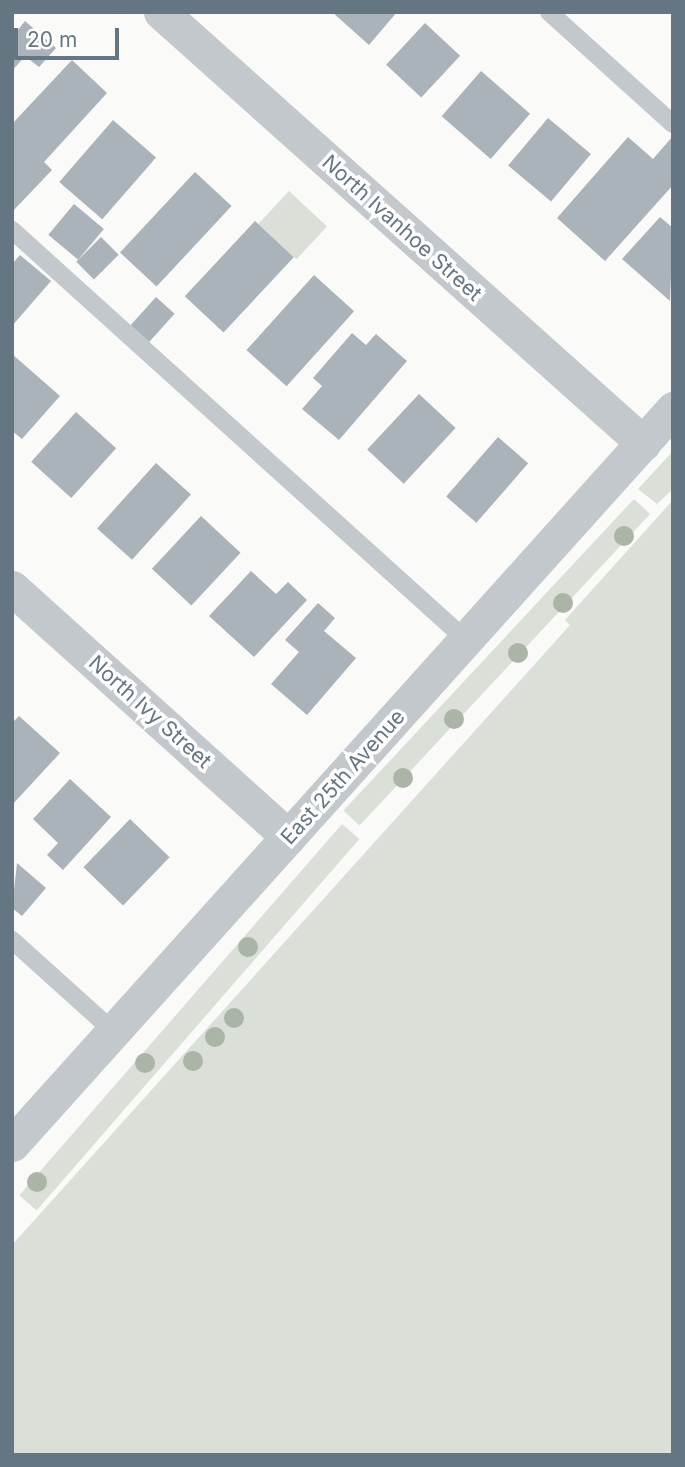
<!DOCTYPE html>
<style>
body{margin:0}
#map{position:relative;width:685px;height:1467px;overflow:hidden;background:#fafaf8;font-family:Inter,sans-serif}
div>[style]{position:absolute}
.green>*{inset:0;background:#dadfd7;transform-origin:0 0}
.building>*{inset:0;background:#aab3b9;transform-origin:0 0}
.service>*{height:18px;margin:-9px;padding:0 9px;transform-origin:9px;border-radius:9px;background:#c3c8cc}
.minor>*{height:35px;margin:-17.5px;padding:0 17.5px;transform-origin:17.5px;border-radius:17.5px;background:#c3c8cc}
.trees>*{width:20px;height:20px;margin:-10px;border-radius:50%;background:#aab4a7}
span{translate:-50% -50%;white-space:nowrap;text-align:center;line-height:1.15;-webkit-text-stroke:7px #fff;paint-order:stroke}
.street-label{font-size:21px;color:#657683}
.frame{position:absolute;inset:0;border:14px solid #657683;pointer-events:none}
.scale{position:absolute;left:14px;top:28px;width:105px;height:32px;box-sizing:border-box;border:4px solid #657683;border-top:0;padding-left:9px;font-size:21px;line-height:24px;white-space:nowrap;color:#657683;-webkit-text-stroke:5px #fff;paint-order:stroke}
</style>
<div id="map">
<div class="green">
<div style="left:289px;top:191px;width:52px;height:45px;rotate:43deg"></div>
<div style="clip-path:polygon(673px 451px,673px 489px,657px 504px,638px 489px)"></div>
<div style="left:634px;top:499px;width:22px;height:426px;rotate:43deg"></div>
<div style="clip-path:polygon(673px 500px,673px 1455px,12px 1455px,12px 1245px,570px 625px,565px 620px)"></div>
<div style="left:342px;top:824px;width:23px;height:492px;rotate:41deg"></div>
</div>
<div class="building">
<div style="clip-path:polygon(332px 12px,397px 12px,369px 45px)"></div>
<div style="clip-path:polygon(25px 21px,56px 48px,39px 67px,25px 56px,12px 71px,12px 27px,17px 31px)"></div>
<div style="left:425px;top:23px;width:48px;height:57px;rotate:43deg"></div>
<div style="clip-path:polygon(72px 60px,107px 93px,44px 162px,52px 170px,12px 212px,12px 124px)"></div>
<div style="left:481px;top:71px;width:65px;height:60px;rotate:41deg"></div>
<div style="left:548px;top:118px;width:56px;height:62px;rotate:40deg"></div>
<div style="left:113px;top:120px;width:57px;height:82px;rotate:41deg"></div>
<div style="clip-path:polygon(673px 136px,673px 185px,605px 261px,557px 218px,628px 137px,653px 159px)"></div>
<div style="left:195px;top:172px;width:50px;height:110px;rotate:43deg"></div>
<div style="left:74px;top:204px;width:39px;height:40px;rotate:40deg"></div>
<div style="clip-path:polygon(660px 217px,673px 228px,670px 301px,622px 259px)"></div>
<div style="left:255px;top:221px;width:53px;height:103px;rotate:43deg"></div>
<div style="left:101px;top:237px;width:25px;height:35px;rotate:45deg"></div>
<div style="clip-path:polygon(20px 255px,51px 281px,12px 326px,12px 264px)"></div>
<div style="left:314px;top:275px;width:54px;height:101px;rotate:42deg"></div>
<div style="left:156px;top:297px;width:25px;height:38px;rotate:42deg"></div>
<div style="clip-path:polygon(352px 333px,366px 345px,376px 334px,407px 361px,339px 440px,302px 409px,322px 386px,313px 378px)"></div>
<div style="clip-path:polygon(12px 354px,60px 396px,22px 439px,12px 431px)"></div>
<div style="left:419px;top:394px;width:50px;height:76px;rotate:43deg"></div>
<div style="left:76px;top:412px;width:54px;height:67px;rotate:42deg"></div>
<div style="left:498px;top:437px;width:40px;height:79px;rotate:41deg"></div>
<div style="left:156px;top:463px;width:47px;height:88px;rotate:42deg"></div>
<div style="left:201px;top:516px;width:54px;height:72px;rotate:43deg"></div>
<div style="clip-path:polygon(251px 571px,276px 594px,288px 582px,307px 600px,254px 657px,209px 616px)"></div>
<div style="clip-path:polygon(318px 603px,335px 618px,324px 631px,356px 658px,307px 715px,271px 684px,299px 652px,285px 640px)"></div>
<div style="clip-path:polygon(19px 716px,60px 753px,12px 805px,12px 723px)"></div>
<div style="clip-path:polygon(70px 779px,111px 817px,63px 870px,47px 855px,58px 843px,33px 819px)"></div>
<div style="left:130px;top:819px;width:55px;height:67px;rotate:44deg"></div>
<div style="clip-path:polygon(17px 863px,46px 888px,22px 916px,12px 908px)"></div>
</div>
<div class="service">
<div style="left:549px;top:12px;width:167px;rotate:42.1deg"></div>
<div style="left:12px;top:230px;width:612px;rotate:42.08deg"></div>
<div style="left:12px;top:940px;width:136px;rotate:42deg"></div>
</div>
<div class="minor">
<div style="left:161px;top:12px;width:647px;rotate:41.8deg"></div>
<div style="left:12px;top:588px;width:372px;rotate:42deg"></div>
<div style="left:12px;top:1144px;width:989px;rotate:-48.03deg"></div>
</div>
<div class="trees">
<div style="left:624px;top:536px"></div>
<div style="left:563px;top:603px"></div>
<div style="left:518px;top:653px"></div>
<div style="left:454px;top:719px"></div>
<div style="left:403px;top:778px"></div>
<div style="left:248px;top:947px"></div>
<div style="left:234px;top:1018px"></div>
<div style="left:215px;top:1037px"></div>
<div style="left:193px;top:1061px"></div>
<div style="left:145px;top:1063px"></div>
<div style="left:37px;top:1182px"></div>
</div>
<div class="street-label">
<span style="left:402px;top:228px;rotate:42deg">North Ivanhoe Street</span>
<span style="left:150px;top:712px;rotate:42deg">North Ivy Street</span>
<span style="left:343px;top:777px;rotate:-48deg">East 25th Avenue</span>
</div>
<div class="frame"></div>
<div class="scale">20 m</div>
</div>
